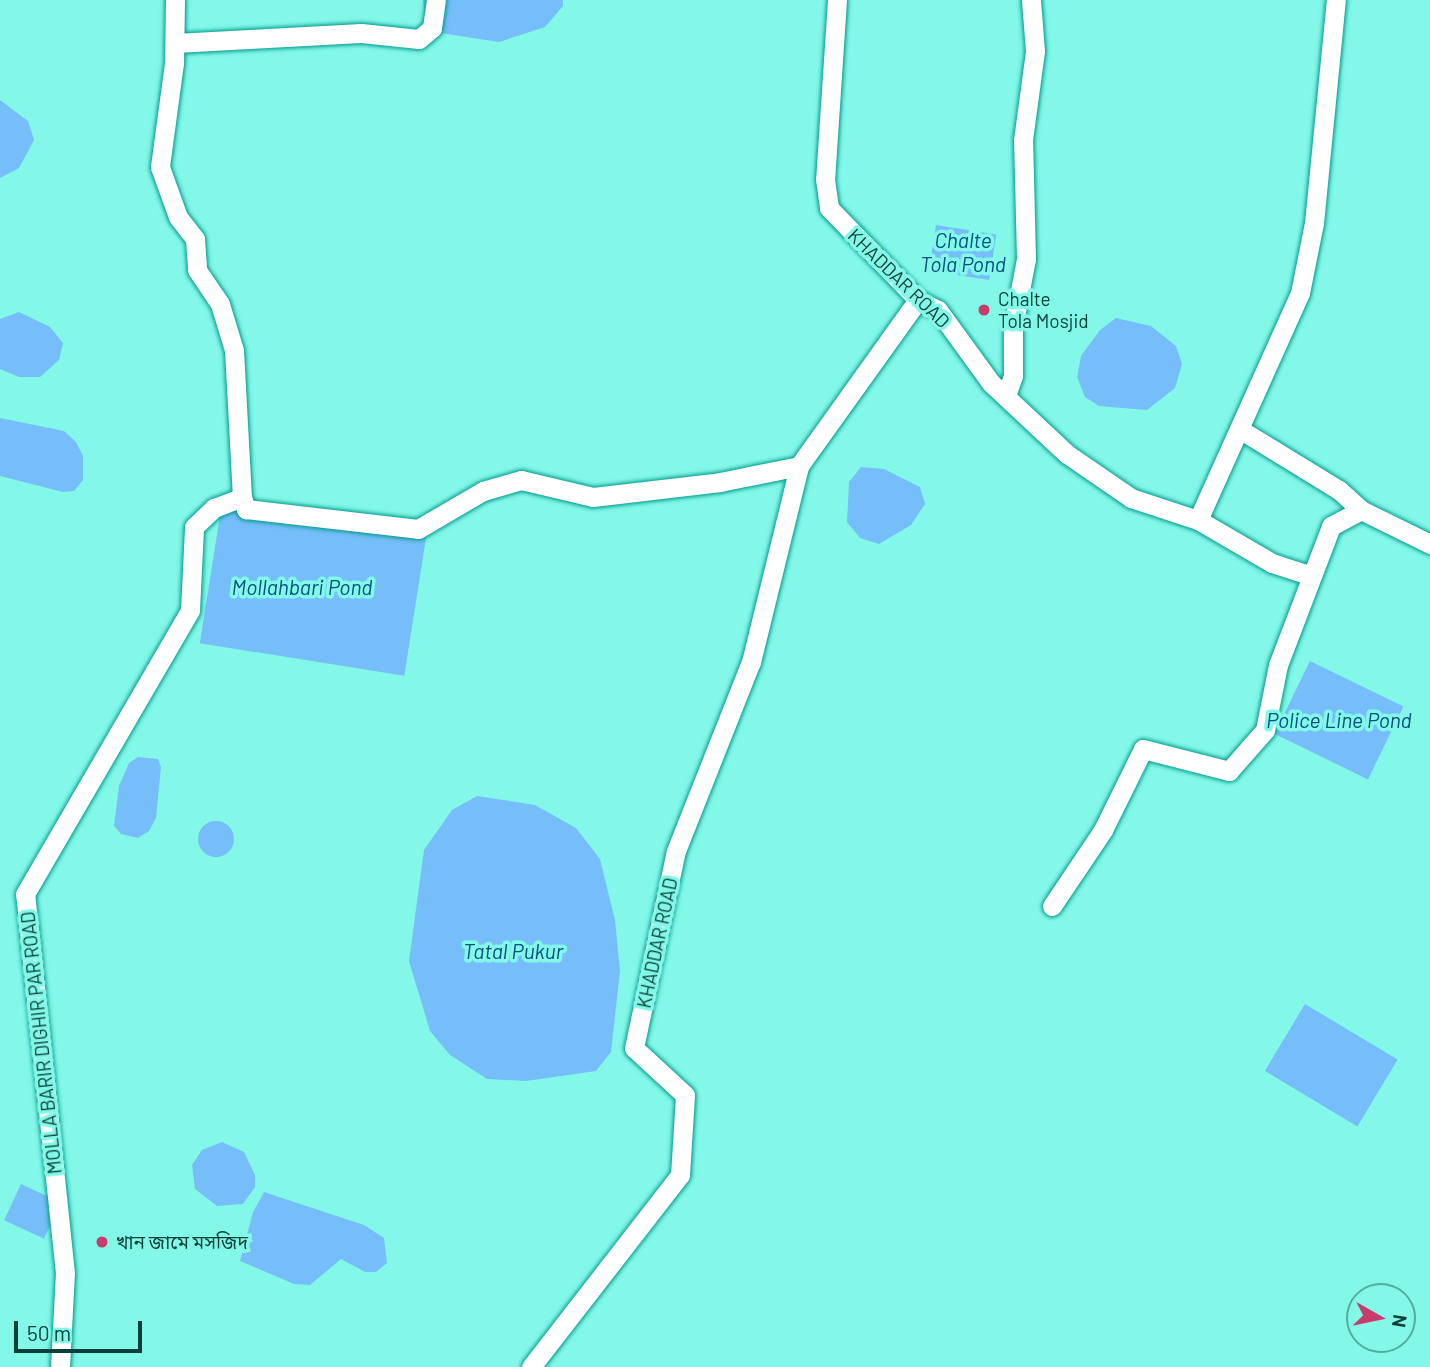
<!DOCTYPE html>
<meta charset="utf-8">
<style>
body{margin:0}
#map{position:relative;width:1430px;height:1367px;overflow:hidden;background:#83f8e8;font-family:Barlow,"Noto Sans Bengali",sans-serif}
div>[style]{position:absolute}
.water>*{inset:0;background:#75bef9;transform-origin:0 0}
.round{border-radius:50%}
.roads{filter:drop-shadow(0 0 2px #009a8d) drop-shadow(0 0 2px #009a8d)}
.minor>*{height:19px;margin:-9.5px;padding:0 9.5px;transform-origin:9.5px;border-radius:9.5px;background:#fff}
.dots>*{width:19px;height:19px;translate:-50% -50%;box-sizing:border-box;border:4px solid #83f8e8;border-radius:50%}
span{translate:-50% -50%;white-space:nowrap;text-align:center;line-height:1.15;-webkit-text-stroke:7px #83f8e8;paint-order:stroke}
.street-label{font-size:19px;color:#0a403a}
.poi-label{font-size:19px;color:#0a403a}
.left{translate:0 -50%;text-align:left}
.water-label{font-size:21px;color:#004f7e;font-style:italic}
.north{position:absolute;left:1346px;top:1283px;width:70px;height:70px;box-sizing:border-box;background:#83f8e8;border:2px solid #53aea2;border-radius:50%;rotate:99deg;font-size:19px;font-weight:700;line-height:28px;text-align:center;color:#0a403a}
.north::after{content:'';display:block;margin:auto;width:24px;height:32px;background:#c83b6b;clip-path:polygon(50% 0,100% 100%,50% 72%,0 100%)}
.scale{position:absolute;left:14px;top:1321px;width:128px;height:32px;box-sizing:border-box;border:4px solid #0a403a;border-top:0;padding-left:9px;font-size:21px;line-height:24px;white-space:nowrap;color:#0a403a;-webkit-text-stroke:5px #83f8e8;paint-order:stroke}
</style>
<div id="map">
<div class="water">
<div style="clip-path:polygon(423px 0,563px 0,563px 6px,545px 27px,499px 42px,434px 32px,425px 15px)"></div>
<div style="clip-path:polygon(0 100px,28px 121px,34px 140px,19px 168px,0 178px)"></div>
<div style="left:936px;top:225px;width:61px;height:46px;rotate:9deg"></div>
<div style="clip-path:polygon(19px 312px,50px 327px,63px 343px,59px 360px,40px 377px,19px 377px,0 369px,0 319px)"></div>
<div style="clip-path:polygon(1116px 318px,1151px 326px,1176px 346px,1182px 364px,1175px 388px,1147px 410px,1099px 406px,1085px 397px,1077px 377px,1081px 356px,1100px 330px)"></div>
<div style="clip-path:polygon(0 418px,64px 431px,76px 442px,83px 456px,83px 480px,74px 491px,63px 492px,0 476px)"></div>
<div style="clip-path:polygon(861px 467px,884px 469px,920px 487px,925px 504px,911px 525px,879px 544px,860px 538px,847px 522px,849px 482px)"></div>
<div style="left:222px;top:503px;width:207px;height:142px;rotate:9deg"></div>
<div style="left:1310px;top:661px;width:104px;height:81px;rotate:26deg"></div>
<div style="clip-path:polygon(138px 757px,158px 759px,161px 767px,156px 818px,149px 831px,138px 838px,121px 834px,114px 826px,119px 786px,129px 763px)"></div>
<div style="clip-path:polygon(477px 796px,535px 805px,576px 828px,600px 859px,615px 920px,620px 971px,611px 1052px,596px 1071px,526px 1081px,487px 1079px,450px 1055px,430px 1031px,409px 961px,424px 850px,452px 810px)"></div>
<div class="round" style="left:198px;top:821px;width:36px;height:36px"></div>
<div style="left:1305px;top:1004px;width:108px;height:78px;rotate:31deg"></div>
<div style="clip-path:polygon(222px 1142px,244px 1152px,255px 1175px,255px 1187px,243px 1204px,217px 1206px,195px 1189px,192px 1165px,202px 1150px)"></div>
<div style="left:21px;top:1184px;width:44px;height:40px;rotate:25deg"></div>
<div style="clip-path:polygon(264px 1192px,364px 1225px,384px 1238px,387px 1263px,376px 1272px,365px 1272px,341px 1259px,310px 1285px,294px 1284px,240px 1261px,253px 1212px)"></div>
</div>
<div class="roads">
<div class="minor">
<div style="left:175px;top:0;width:63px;rotate:90.9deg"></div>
<div style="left:174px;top:63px;width:105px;rotate:97.7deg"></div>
<div style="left:160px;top:167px;width:53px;rotate:70.2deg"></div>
<div style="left:178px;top:217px;width:28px;rotate:52deg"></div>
<div style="left:195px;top:239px;width:31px;rotate:86deg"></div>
<div style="left:197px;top:270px;width:41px;rotate:55.9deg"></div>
<div style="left:220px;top:304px;width:48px;rotate:73.1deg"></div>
<div style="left:234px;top:350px;width:147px;rotate:86.9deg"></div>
<div style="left:242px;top:497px;width:13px;rotate:72deg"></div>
<div style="left:246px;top:509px;width:173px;rotate:6.6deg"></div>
<div style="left:418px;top:529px;width:75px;rotate:-30.3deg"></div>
<div style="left:483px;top:491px;width:40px;rotate:-16deg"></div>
<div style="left:521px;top:480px;width:74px;rotate:13.3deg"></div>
<div style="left:593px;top:497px;width:128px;rotate:-6.7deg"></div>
<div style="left:720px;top:482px;width:81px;rotate:-11.4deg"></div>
<div style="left:799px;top:466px;width:204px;rotate:-54.4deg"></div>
<div style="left:837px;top:0;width:179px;rotate:93.8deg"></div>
<div style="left:825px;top:179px;width:29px;rotate:82deg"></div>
<div style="left:829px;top:208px;width:128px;rotate:45.9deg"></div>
<div style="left:918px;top:300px;width:22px;rotate:27deg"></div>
<div style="left:938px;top:310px;width:90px;rotate:54deg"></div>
<div style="left:991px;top:383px;width:104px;rotate:43.1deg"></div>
<div style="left:1067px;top:454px;width:78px;rotate:34.5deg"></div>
<div style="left:1131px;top:498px;width:71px;rotate:18.2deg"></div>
<div style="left:175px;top:43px;width:186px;rotate:-3.1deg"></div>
<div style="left:361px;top:33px;width:58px;rotate:5.9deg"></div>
<div style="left:419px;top:39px;width:17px;rotate:-40deg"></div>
<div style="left:432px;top:28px;width:28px;rotate:-82deg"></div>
<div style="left:1006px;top:396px;width:21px;rotate:-71deg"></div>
<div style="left:1013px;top:376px;width:49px;rotate:-90deg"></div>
<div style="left:1013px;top:327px;width:69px;rotate:-79.2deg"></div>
<div style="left:1026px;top:259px;width:119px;rotate:-91.4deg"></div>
<div style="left:1023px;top:140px;width:90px;rotate:-82.3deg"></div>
<div style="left:1035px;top:51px;width:51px;rotate:-94.5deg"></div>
<div style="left:1241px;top:430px;width:115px;rotate:31.5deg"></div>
<div style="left:1339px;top:490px;width:30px;rotate:42deg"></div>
<div style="left:1309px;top:575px;width:39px;rotate:-162deg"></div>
<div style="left:1272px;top:563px;width:86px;rotate:-149.8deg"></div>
<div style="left:1198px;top:520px;width:249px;rotate:-65.8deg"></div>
<div style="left:1300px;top:293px;width:71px;rotate:-78.7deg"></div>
<div style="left:1314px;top:223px;width:224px;rotate:-84.4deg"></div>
<div style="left:1052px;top:906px;width:92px;rotate:-56.1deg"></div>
<div style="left:1103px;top:830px;width:90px;rotate:-63.7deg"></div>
<div style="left:1143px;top:749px;width:89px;rotate:14.3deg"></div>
<div style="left:1229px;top:771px;width:55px;rotate:-48.7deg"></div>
<div style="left:1265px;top:730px;width:66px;rotate:-78.7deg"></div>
<div style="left:1278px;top:665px;width:149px;rotate:-69.1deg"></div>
<div style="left:1331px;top:526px;width:34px;rotate:-28deg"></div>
<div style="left:1361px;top:510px;width:77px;rotate:26.2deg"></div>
<div style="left:60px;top:1367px;width:94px;rotate:-87deg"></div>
<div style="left:65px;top:1273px;width:381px;rotate:-96deg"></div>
<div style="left:25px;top:894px;width:328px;rotate:-59.8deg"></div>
<div style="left:190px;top:610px;width:83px;rotate:-87.2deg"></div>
<div style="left:194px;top:527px;width:28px;rotate:-44deg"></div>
<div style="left:214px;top:508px;width:30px;rotate:-21deg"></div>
<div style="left:531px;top:1367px;width:243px;rotate:-52.2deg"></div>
<div style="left:680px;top:1175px;width:80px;rotate:-86.4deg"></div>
<div style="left:685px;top:1095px;width:69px;rotate:-137.3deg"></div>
<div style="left:634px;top:1048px;width:201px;rotate:-78deg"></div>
<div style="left:676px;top:851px;width:203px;rotate:-68.4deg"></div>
<div style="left:751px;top:662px;width:202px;rotate:-76.2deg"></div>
</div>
</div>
<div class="dots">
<div style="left:984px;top:310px;background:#c83b6b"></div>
<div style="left:102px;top:1242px;background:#c83b6b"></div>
</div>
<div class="street-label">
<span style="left:899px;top:278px;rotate:44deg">KHADDAR ROAD</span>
<span style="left:657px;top:943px;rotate:-78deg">KHADDAR ROAD</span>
<span style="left:41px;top:1043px;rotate:-96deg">MOLLA BARIR DIGHIR PAR ROAD</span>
</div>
<div class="poi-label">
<span class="left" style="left:998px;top:310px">Chalte<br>Tola Mosjid</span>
<span class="left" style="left:116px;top:1242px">খান জামে মসজিদ</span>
</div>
<div class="water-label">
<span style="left:963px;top:252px">Chalte<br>Tola Pond</span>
<span style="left:302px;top:587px">Mollahbari Pond</span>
<span style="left:1339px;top:720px">Police Line Pond</span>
<span style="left:513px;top:951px">Tatal Pukur</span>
</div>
<div class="north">N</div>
<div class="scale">50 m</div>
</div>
